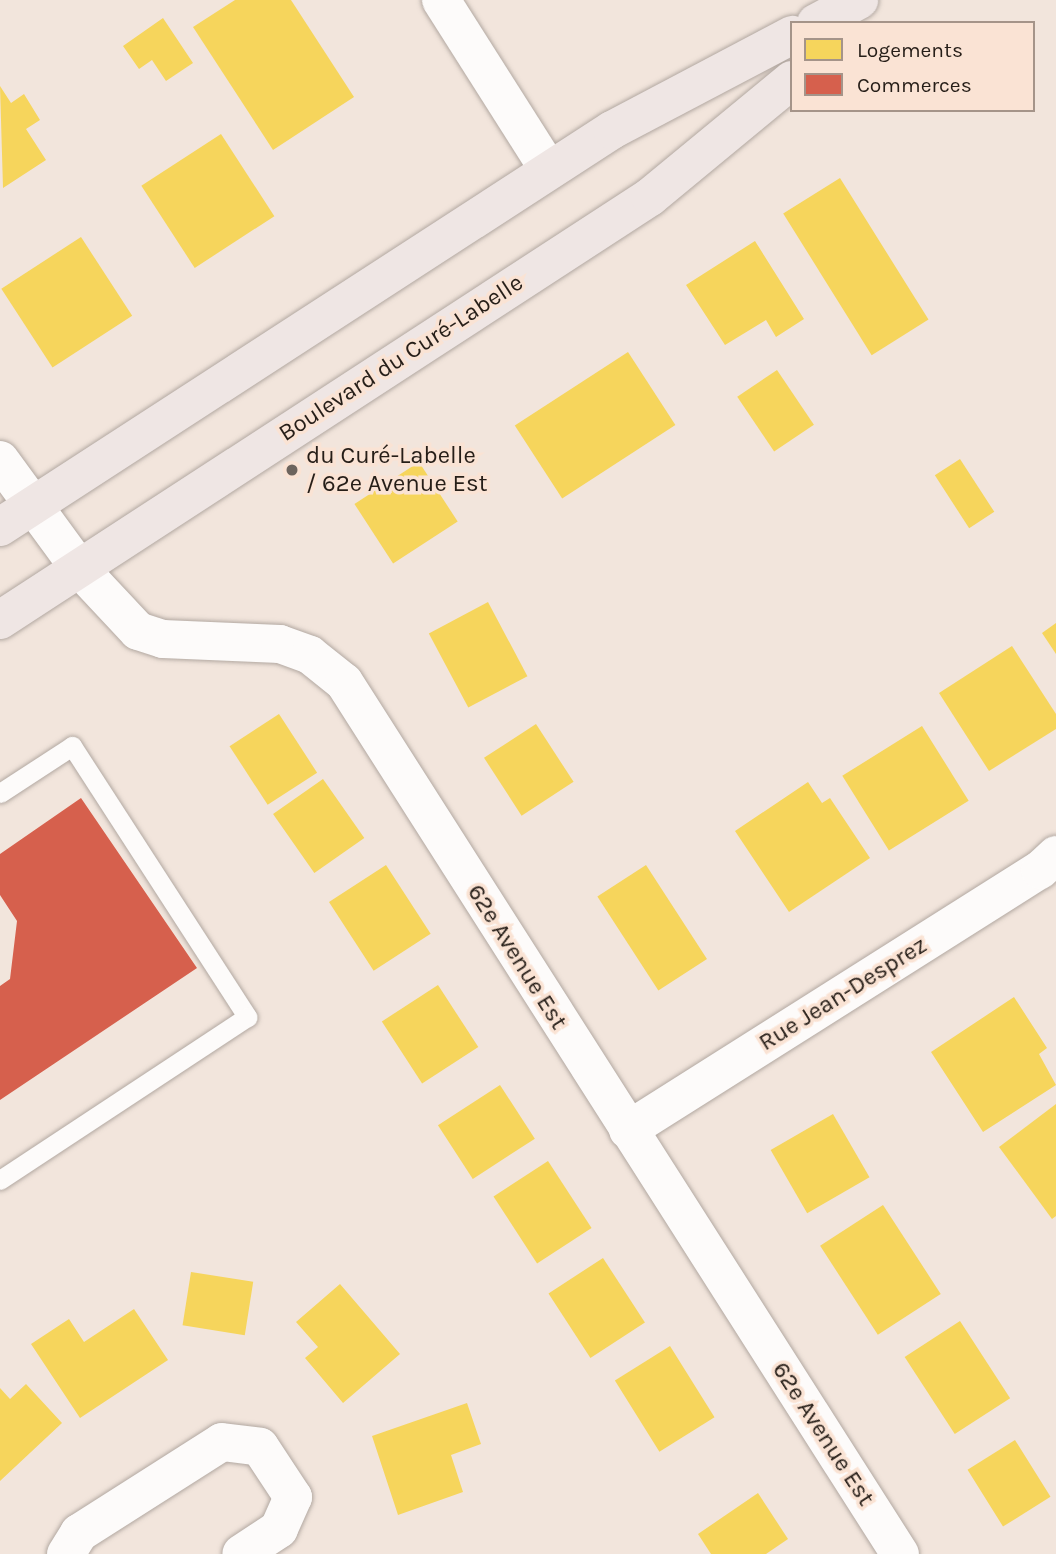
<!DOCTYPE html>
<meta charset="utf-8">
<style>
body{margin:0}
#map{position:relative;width:1056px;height:1554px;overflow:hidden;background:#f2e5dc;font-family:Karla,sans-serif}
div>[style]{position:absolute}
.homes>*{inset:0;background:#f6d55c;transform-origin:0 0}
.shops>*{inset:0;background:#d6604d}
.roads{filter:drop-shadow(0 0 2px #b2a8a1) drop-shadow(0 0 2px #b2a8a1)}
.service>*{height:19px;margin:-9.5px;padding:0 9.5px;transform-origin:9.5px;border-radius:9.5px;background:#fdfbfa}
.minor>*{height:38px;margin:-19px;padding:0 19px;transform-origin:19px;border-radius:19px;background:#fdfbfa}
.primary>*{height:38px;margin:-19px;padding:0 19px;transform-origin:19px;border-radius:19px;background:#efe6e4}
.dots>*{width:19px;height:19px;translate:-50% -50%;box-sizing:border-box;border:4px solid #fae3d4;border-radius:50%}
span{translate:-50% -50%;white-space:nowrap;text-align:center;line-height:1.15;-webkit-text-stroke:7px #fae3d4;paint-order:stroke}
.street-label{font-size:24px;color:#261e18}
.poi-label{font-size:24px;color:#261e18}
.left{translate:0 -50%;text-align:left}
.legend{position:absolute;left:790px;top:21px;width:245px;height:91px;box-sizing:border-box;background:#fae3d4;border:2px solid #a59489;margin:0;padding:9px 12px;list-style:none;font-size:21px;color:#261e18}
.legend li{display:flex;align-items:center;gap:14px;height:35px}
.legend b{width:35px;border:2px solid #a59489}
</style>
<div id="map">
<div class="homes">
<div style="clip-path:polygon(235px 0,291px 0,354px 97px,273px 150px,193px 27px)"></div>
<div style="clip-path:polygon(163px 18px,193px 63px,166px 81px,152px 60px,139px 69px,123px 46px)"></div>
<div style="clip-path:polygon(0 86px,11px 103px,24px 94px,40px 120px,26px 129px,46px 160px,3px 188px)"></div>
<div style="left:221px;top:134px;width:98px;height:95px;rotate:57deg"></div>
<div style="left:840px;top:178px;width:167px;height:67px;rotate:58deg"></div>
<div style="left:81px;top:237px;width:94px;height:95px;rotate:57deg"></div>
<div style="clip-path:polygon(755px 241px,804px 319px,776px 337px,766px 320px,725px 345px,686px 285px)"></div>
<div style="left:628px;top:352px;width:87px;height:135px;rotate:57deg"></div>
<div style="left:777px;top:370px;width:66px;height:48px;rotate:56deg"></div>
<div style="left:960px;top:459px;width:63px;height:30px;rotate:57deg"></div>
<div style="left:419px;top:462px;width:71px;height:77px;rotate:57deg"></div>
<div style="left:488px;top:602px;width:84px;height:67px;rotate:62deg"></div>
<div style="clip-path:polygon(1056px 623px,1056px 654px,1042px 633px)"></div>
<div style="clip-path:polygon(1012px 646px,1056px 714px,1056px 729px,989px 771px,939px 693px)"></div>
<div style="left:279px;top:714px;width:70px;height:59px;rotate:57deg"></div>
<div style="left:536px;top:724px;width:69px;height:62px;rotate:57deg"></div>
<div style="left:922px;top:726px;width:88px;height:94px;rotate:58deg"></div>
<div style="left:323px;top:779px;width:72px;height:61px;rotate:55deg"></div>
<div style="clip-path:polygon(808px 782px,822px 803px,830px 798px,870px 858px,789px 912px,735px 831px)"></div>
<div style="left:386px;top:865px;width:82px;height:68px;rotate:57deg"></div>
<div style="left:646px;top:865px;width:112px;height:58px;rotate:57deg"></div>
<div style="left:438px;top:985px;width:74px;height:67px;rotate:57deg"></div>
<div style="clip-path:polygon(1014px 997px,1047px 1048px,1039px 1054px,1056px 1085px,983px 1132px,931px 1052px)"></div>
<div style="left:500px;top:1085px;width:64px;height:74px;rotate:57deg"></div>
<div style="clip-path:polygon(1056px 1104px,1056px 1216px,1052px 1219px,999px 1147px)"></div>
<div style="left:833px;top:1114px;width:73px;height:72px;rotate:60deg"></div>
<div style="left:548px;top:1161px;width:80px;height:65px;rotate:57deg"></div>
<div style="left:883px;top:1205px;width:106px;height:75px;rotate:57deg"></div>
<div style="left:603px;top:1258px;width:77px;height:65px;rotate:57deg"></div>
<div style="left:191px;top:1272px;width:63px;height:54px;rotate:9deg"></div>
<div style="clip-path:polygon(340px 1284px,400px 1354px,343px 1403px,305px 1358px,318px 1347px,296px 1322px)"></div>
<div style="clip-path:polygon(134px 1309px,168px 1360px,80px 1418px,31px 1344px,69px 1319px,84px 1342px)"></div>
<div style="left:960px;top:1321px;width:92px;height:66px;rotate:57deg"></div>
<div style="left:670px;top:1346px;width:84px;height:65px;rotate:58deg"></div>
<div style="clip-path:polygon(26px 1384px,62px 1423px,0 1481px,0 1388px,10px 1399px)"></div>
<div style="clip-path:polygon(467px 1403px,481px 1444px,451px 1455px,463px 1492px,398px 1515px,372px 1436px)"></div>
<div style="left:1015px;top:1440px;width:67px;height:56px;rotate:58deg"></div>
<div style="clip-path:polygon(758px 1493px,788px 1539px,766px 1554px,711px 1554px,698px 1534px)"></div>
</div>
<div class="shops">
<div style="clip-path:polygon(81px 798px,197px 968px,0 1100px,0 986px,10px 979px,17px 921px,0 895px,0 854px)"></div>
</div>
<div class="roads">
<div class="service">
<div style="left:0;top:793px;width:86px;rotate:-33.1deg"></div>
<div style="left:72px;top:746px;width:323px;rotate:57.1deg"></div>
<div style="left:247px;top:1017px;width:296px;rotate:146.6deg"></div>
</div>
<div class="minor">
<div style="left:441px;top:0;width:201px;rotate:57.6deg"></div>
<div style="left:0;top:460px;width:134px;rotate:53.8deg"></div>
<div style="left:79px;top:568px;width:86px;rotate:46.9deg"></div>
<div style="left:138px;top:631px;width:26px;rotate:18deg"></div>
<div style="left:163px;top:639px;width:117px;rotate:2.4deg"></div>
<div style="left:280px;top:644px;width:32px;rotate:20deg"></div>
<div style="left:310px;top:655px;width:43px;rotate:38.5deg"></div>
<div style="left:344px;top:682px;width:1034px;rotate:57.48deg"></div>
<div style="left:628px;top:1130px;width:487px;rotate:-32.3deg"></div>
<div style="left:1040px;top:870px;width:22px;rotate:-43deg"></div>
<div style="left:66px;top:1554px;width:25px;rotate:-58deg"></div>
<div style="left:79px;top:1533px;width:169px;rotate:-32.5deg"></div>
<div style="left:222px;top:1442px;width:38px;rotate:7deg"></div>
<div style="left:260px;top:1447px;width:60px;rotate:56.6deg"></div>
<div style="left:293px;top:1497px;width:35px;rotate:114deg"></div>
<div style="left:279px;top:1529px;width:45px;rotate:146.7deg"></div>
</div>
<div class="primary">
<div style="left:816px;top:23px;width:49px;rotate:-28.1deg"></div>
<div style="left:0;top:527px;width:729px;rotate:-32.97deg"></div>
<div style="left:612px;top:130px;width:204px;rotate:-27.8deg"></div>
<div style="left:0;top:620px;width:776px;rotate:-33.05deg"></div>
<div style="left:650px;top:197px;width:184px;rotate:-39.5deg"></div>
</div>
</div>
<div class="dots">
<div style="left:292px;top:470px;background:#6d645d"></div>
</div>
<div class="street-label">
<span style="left:401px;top:358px;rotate:-33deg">Boulevard du Curé-Labelle</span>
<span style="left:517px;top:957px;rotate:58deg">62e Avenue Est</span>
<span style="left:843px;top:994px;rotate:-32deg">Rue Jean-Desprez</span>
<span style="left:823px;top:1434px;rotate:57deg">62e Avenue Est</span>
</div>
<div class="poi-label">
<span class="left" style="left:306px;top:470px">du Curé-Labelle<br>/ 62e Avenue Est</span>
</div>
<ul class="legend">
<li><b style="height:19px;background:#f6d55c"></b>Logements</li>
<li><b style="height:19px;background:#d6604d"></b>Commerces</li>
</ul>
</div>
